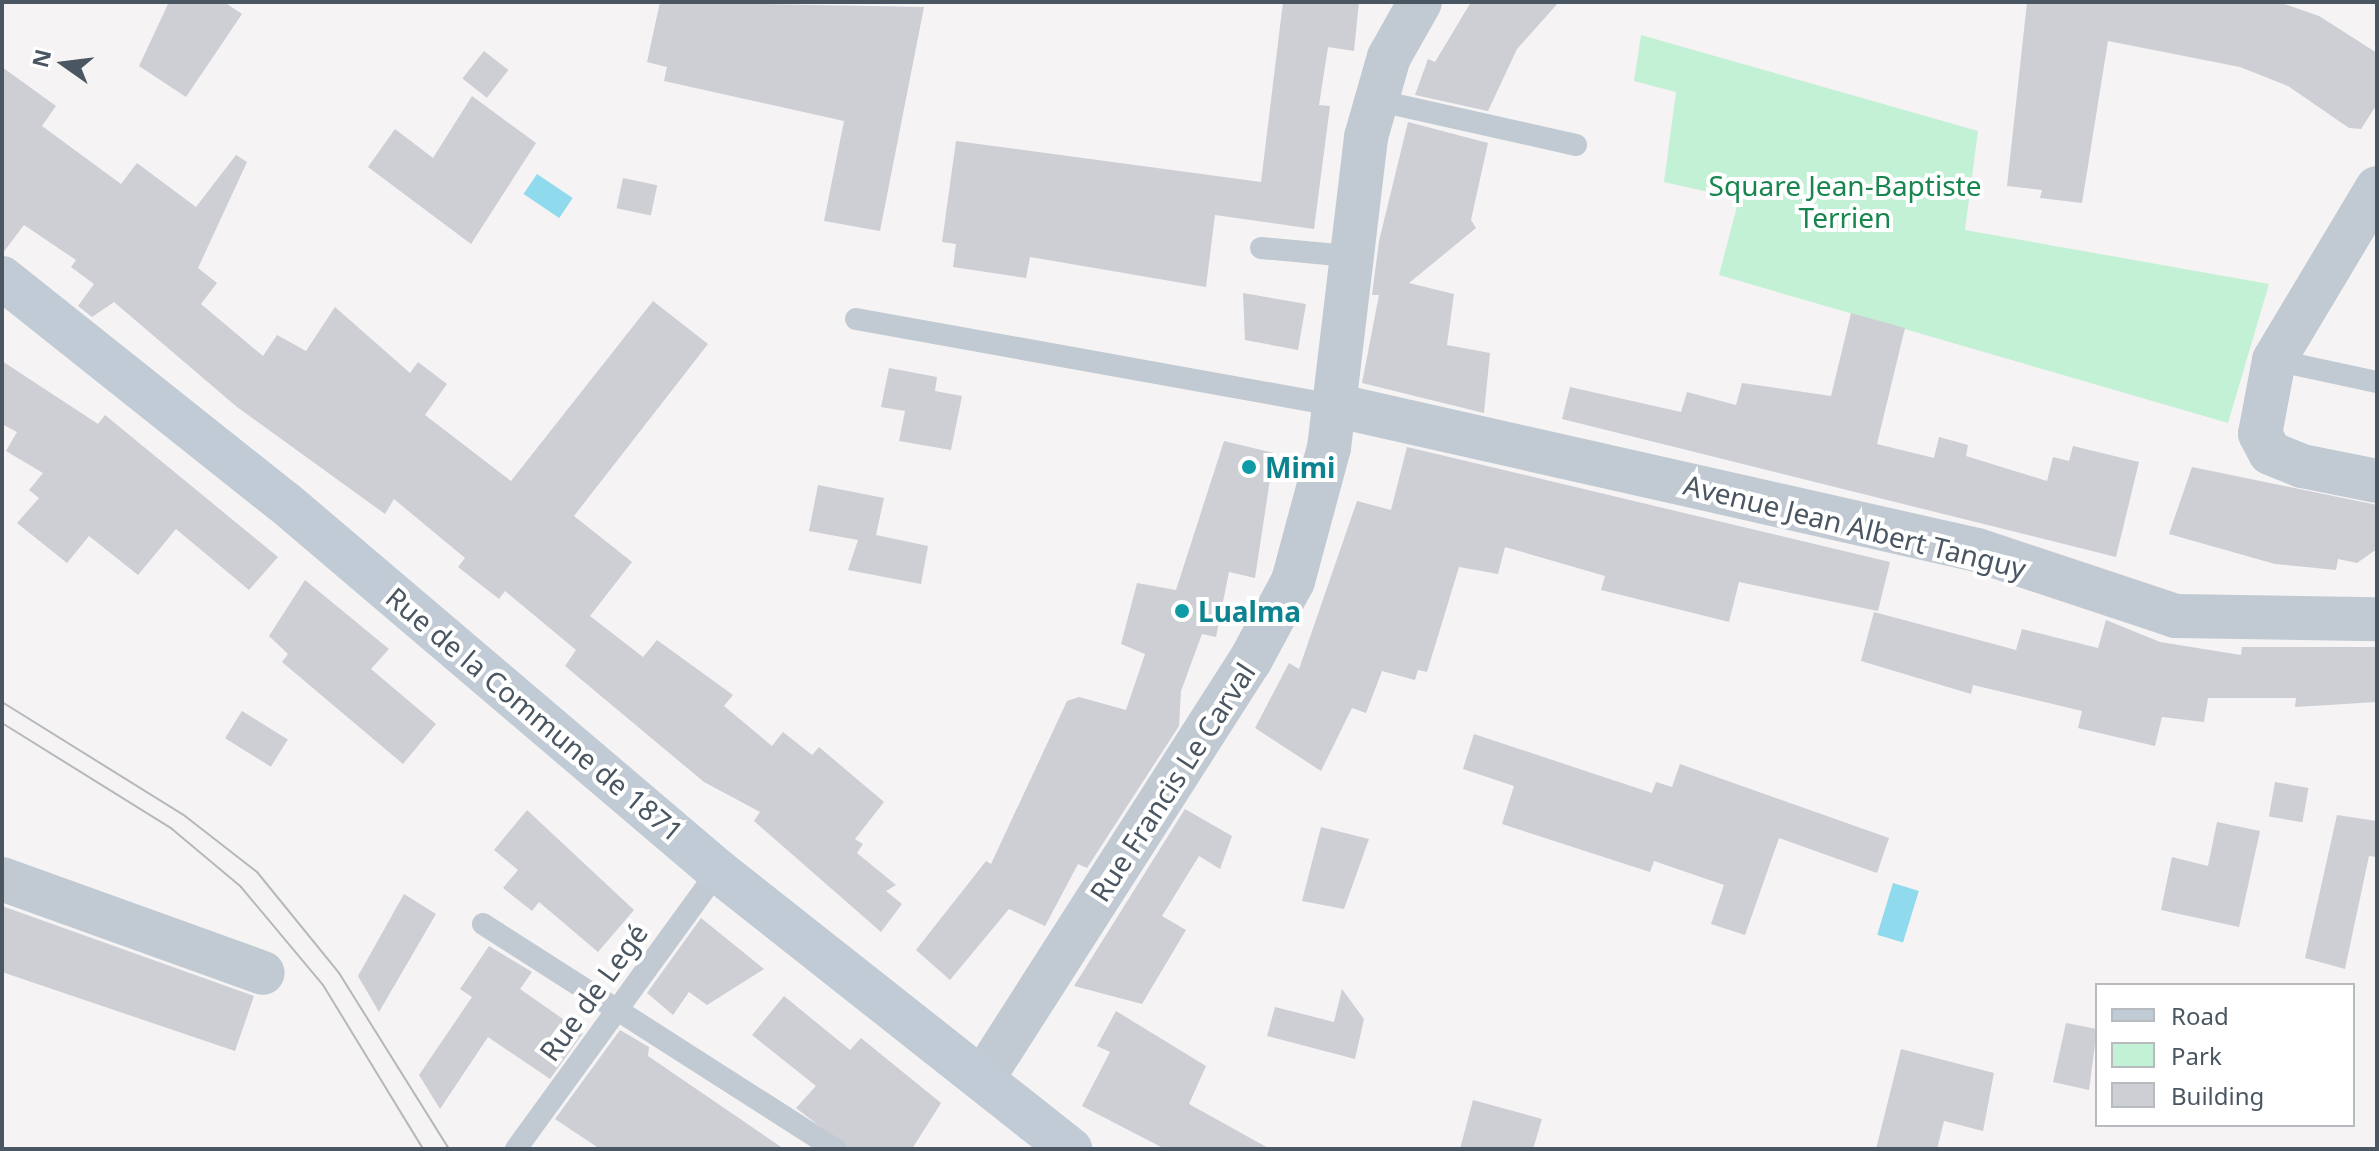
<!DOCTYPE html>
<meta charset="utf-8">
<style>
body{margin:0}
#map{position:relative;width:2379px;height:1151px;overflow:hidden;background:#f5f3f3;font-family:"Noto Sans",sans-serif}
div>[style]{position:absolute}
.green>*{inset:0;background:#c3f1d5}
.water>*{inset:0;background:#90daee;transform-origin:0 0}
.building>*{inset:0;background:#cdcfd5;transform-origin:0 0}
.lane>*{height:22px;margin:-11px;padding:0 11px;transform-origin:11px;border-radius:11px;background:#c1cad2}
.street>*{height:44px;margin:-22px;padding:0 22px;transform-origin:22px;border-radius:22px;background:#c1cad2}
.secondary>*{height:44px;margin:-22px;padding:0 22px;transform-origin:22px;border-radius:22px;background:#c1cbd6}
.tram>*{height:2px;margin:-1px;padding:0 1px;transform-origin:1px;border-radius:1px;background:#b5b8bd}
.dots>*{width:22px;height:22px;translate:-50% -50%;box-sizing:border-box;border:4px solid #fff;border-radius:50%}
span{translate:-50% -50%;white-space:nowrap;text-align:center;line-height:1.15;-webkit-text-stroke:8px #fff;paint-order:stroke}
.park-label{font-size:28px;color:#17864f}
.culture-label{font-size:28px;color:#0d838f;font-weight:700}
.left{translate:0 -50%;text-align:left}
.street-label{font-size:28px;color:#4a5661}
.frame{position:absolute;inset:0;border:4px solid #4a5661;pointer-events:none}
.legend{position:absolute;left:2095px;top:983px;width:260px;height:144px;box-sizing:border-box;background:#fff;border:2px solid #b7bbc0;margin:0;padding:10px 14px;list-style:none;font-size:24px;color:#4a5661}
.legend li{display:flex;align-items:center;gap:16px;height:40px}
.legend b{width:40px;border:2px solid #b7bbc0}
.north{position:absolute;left:24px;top:24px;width:80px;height:80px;-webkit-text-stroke:6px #fff;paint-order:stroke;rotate:284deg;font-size:22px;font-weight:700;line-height:32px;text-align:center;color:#4a5661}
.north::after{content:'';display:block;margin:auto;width:28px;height:36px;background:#4a5661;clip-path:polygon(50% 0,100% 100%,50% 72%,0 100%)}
</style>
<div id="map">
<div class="green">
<div style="clip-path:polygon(1641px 35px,1978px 131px,1965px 230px,2269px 284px,2228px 423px,1719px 275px,1739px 199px,1664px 182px,1676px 92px,1634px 81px)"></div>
</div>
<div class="water">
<div style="left:537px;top:174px;width:43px;height:24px;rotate:34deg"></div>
<div style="left:1893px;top:883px;width:27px;height:54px;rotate:17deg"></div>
</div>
<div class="building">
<div style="clip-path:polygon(169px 2px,224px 2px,242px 14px,186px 97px,139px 66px)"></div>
<div style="clip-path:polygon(660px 2px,924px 7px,880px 231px,824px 221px,844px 121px,664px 81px,667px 67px,647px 62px)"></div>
<div style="clip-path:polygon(1283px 2px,1359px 2px,1354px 51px,1328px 47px,1319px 105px,1330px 106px,1314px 229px,1215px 215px,1206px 287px,1030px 257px,1026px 278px,953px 267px,956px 244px,942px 242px,956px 141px,1261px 182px)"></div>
<div style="clip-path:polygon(1471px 2px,1559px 2px,1517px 49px,1488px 111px,1415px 95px,1428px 59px,1435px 62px)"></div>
<div style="clip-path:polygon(2027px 2px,2279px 2px,2319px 16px,2377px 53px,2377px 104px,2361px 129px,2349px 128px,2288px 86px,2240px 67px,2108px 41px,2082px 203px,2040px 198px,2042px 190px,2007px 186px)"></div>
<div style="left:484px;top:51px;width:31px;height:35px;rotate:38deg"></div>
<div style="clip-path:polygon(2px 67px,56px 106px,42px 126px,121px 184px,137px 163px,196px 207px,236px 155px,247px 162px,198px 268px,217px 283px,201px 304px,263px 356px,277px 335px,306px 351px,335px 307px,410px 373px,418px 362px,447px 384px,425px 415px,511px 481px,653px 301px,708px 344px,574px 516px,632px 562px,590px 616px,643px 657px,657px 640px,733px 695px,724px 706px,772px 746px,783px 732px,812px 755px,819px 747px,884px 802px,855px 839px,863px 844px,857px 853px,896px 885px,886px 891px,902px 904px,881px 932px,754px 821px,760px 812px,704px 782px,565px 666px,576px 650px,505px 591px,499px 599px,458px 567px,465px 558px,394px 499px,385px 514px,237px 407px,114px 302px,92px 317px,78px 306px,94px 284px,71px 267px,76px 260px,24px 225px,2px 254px)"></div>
<div style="clip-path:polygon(472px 96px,536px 143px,471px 244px,368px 167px,395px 129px,433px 158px)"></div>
<div style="clip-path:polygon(1408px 122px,1488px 143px,1471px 220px,1476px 228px,1409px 283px,1454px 294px,1447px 345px,1490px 353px,1484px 413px,1362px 383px,1379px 295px,1372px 295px,1379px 241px)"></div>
<div style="left:623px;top:178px;width:35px;height:31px;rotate:12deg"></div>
<div style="clip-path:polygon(1243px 293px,1306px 304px,1298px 350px,1245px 340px)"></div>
<div style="clip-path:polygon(1851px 313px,1905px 328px,1877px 444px,1934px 458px,1939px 437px,1968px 445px,1966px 456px,2047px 481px,2053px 457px,2069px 461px,2073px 446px,2139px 462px,2116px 557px,1562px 419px,1570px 387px,1681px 412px,1687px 392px,1736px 405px,1742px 383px,1831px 396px)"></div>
<div style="clip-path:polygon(2px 361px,98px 424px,105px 415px,278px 557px,249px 590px,176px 529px,138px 575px,89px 536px,67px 563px,17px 523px,39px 498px,29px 490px,43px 473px,6px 451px,17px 432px,2px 424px)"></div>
<div style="clip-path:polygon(889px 368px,937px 377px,935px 391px,962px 396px,951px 450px,899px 441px,905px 411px,881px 407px)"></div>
<div style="clip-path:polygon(1224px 441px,1274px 453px,1255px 578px,1229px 572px,1216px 637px,1202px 634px,1181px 691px,1179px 726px,1087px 868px,1078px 864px,1045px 926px,1009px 909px,950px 980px,916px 950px,986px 861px,991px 864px,1067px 701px,1079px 697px,1126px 710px,1145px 654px,1121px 644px,1137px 583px,1176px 590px)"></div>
<div style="clip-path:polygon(1407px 447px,1890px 562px,1878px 611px,1739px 582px,1729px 622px,1601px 590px,1605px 576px,1505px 547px,1498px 574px,1459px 567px,1427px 672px,1418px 670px,1415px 680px,1382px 671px,1366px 713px,1352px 708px,1321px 771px,1255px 728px,1289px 663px,1299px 669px,1357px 501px,1391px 510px)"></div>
<div style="clip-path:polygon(2192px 467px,2377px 505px,2377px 549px,2357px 563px,2338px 559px,2336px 570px,2275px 564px,2169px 534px)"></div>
<div style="clip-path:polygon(818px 485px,884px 498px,876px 535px,928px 546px,921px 584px,848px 570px,858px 540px,809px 531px)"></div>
<div style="clip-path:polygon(305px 580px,389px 649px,371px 669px,436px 724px,403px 764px,282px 662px,288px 654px,269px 636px)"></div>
<div style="clip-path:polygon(1874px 612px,2016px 650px,2022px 629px,2098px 648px,2106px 620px,2160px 642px,2241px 655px,2242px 647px,2377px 647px,2377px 702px,2295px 707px,2296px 698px,2208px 698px,2204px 722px,2162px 717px,2155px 746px,2078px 728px,2082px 711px,1973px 685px,1971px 694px,1861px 661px)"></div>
<div style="left:242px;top:711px;width:54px;height:32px;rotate:32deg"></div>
<div style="clip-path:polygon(1474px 734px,1652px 793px,1656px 782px,1672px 787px,1680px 764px,1889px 838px,1877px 873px,1779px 838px,1745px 935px,1711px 924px,1724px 885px,1654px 861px,1650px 872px,1502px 824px,1514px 786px,1463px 769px)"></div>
<div style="left:2275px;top:782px;width:34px;height:35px;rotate:10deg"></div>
<div style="clip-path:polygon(1185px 809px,1232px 836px,1220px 869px,1199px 856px,1162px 916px,1186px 930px,1142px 1004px,1074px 986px)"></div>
<div style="clip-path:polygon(527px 810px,634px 910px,598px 952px,539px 902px,532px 911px,503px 888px,518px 870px,494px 850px)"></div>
<div style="clip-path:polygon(2337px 815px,2377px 821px,2377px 857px,2369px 856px,2345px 969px,2305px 958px)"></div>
<div style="clip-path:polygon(2217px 822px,2260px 831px,2239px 927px,2161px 910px,2172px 857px,2208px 866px)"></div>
<div style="clip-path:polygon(1321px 827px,1369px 839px,1344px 909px,1302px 901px)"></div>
<div style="clip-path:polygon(404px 894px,436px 914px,379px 1012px,358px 976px)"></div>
<div style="clip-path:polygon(2px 906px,254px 996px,235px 1051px,2px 972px)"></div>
<div style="clip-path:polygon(701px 918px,764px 969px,707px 1005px,689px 992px,673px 1015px,647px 993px)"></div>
<div style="clip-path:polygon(489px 946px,532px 972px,520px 989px,583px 1033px,550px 1079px,488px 1037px,440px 1109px,419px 1075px,472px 997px,460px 989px)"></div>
<div style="clip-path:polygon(1342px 989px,1364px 1019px,1355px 1059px,1267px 1036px,1275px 1007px,1334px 1022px)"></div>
<div style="clip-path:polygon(784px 996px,850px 1050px,861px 1038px,941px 1103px,912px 1149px,849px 1149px,796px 1108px,816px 1086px,752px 1035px)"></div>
<div style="clip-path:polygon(1116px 1011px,1206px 1066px,1189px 1104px,1270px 1149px,1165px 1149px,1082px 1106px,1110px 1052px,1097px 1046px)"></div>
<div style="clip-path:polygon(2066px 1023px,2097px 1029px,2089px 1090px,2053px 1082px)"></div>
<div style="clip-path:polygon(620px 1030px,649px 1047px,648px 1056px,784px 1149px,600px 1149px,555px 1119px)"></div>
<div style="clip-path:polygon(1901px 1049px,1994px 1073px,1983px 1131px,1944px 1121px,1937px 1149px,1876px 1149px)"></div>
<div style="clip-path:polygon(1473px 1100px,1542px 1119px,1533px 1149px,1460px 1149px)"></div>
</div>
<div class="lane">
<div style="left:1375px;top:100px;width:206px;rotate:12.6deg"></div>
<div style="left:1261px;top:248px;width:88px;rotate:5.2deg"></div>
<div style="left:856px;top:319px;width:486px;rotate:10.2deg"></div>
<div style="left:2274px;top:360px;width:105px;rotate:12.1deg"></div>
<div style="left:483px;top:924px;width:418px;rotate:32.6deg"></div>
<div style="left:516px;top:1149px;width:344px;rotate:-54deg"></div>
</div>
<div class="street">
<div style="left:2377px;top:188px;width:200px;rotate:120.9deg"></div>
<div style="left:2274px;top:360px;width:75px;rotate:100.7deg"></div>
<div style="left:2260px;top:434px;width:21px;rotate:62deg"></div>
<div style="left:2270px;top:453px;width:35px;rotate:22deg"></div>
<div style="left:2302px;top:466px;width:76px;rotate:11.3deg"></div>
<div style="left:1334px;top:405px;width:659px;rotate:12.71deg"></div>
<div style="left:1977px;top:550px;width:209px;rotate:18.4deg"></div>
<div style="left:2175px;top:616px;width:202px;rotate:0.9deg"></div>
<div style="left:2px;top:879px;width:277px;rotate:19.8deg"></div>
<div style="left:983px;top:1078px;width:495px;rotate:-57.4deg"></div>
<div style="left:1250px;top:661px;width:91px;rotate:-61.7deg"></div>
<div style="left:1293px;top:581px;width:138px;rotate:-74.9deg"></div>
<div style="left:1329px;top:448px;width:313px;rotate:-83.2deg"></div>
<div style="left:1366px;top:137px;width:83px;rotate:-74deg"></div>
<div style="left:1389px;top:57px;width:63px;rotate:-60.6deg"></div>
</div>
<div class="secondary">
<div style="left:2px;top:278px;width:360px;rotate:38.5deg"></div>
<div style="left:284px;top:502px;width:570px;rotate:40.37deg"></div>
<div style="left:718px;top:871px;width:449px;rotate:38.3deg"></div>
</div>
<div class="tram">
<div style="left:2px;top:702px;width:216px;rotate:31.9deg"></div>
<div style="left:185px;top:816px;width:91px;rotate:37.9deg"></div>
<div style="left:257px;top:872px;width:130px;rotate:50.9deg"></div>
<div style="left:339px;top:973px;width:208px;rotate:58deg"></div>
<div style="left:2px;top:723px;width:200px;rotate:31.9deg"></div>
<div style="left:172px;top:829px;width:90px;rotate:40deg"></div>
<div style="left:241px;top:887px;width:128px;rotate:50.1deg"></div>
<div style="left:323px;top:985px;width:192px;rotate:58.6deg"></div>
</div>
<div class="dots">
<div style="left:1249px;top:467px;background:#0f9aa8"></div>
<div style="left:1182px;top:611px;background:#0f9aa8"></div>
</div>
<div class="park-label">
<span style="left:1845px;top:201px">Square Jean-Baptiste<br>Terrien</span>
</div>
<div class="culture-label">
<span class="left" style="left:1265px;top:467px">Mimi</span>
<span class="left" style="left:1198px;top:611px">Lualma</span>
</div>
<div class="street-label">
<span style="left:1855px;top:526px;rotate:14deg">Avenue Jean Albert Tanguy</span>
<span style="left:535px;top:714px;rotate:40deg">Rue de la Commune de 1871</span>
<span style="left:1172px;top:782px;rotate:-57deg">Rue Francis Le Carval</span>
<span style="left:593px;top:992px;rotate:-54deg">Rue de Legé</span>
</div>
<div class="frame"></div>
<ul class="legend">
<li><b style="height:10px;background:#c1cbd6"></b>Road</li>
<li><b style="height:22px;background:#c3f1d5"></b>Park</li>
<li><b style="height:22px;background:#cdcfd5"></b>Building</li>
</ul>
<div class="north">N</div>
</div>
